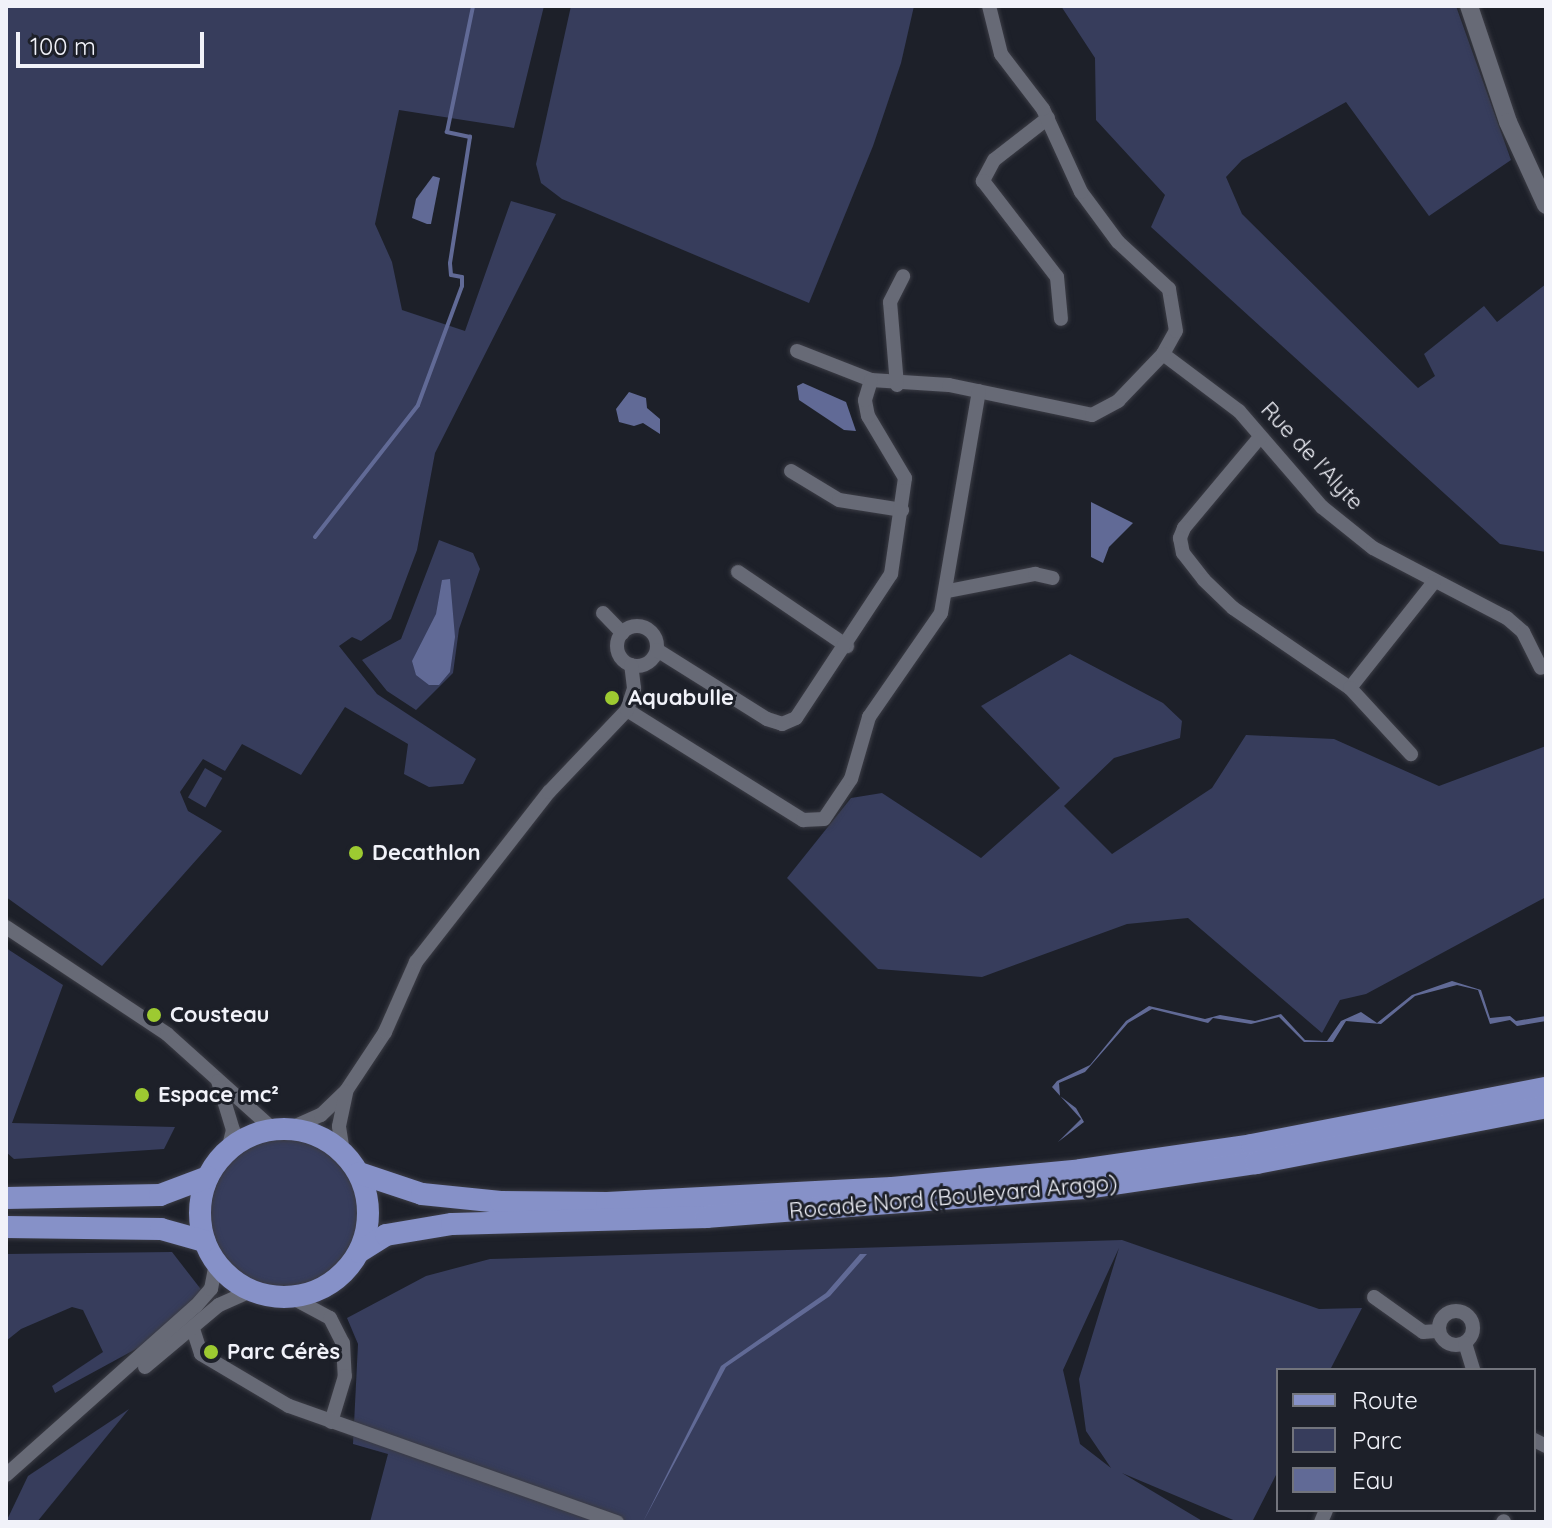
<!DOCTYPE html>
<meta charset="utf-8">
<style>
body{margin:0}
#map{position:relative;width:1552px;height:1528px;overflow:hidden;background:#1d2029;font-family:Quicksand,sans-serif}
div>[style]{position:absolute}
.green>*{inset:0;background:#373d5c;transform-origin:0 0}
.round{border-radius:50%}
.water>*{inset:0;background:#616a96}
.stream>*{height:4px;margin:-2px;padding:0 2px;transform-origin:2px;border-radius:2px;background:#616a96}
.roads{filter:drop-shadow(0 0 2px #3b3c45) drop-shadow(0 0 2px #3b3c45)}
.minor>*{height:14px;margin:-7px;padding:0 7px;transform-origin:7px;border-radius:7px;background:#676a76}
.minor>.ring{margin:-7px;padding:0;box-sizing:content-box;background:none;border:14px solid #676a76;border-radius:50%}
.tertiary>*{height:18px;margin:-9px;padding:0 9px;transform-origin:9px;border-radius:9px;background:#676a76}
.primary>*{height:22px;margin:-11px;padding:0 11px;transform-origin:11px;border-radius:11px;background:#8691c8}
.primary>.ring{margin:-11px;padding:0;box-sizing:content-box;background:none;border:22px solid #8691c8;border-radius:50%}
.dots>*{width:22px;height:22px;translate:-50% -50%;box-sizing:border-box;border:4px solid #1d2029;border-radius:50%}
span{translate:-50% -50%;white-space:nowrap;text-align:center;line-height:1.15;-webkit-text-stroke:6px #1d2029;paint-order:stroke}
.street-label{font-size:22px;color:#f1f2f9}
.poi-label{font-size:22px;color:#f1f2f9;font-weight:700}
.left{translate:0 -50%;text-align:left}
.frame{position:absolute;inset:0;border:8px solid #f1f2f9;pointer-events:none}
.legend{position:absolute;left:1276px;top:1368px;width:260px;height:144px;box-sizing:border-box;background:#1d2029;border:2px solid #72747c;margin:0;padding:10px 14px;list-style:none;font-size:24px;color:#f1f2f9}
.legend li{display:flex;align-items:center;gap:16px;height:40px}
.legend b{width:40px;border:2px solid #72747c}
.scale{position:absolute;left:16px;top:32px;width:188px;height:36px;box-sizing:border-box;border:4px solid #f1f2f9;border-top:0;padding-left:10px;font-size:24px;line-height:28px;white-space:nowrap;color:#f1f2f9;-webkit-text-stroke:6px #1d2029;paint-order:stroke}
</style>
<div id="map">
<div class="green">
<div style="clip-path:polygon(6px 6px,544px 6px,514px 128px,399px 110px,375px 224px,392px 262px,402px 310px,465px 331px,511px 201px,556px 214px,435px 453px,417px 550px,391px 619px,361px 641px,352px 637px,339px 646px,377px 694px,476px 759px,463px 784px,429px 787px,404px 774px,408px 744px,345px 707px,301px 775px,242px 744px,225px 771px,203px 759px,180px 792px,188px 811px,222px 831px,102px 966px,6px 897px)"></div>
<div style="clip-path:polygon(571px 6px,914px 6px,901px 63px,873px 146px,809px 303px,562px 199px,541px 183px,536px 164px)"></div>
<div style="clip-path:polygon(1061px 6px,1456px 6px,1511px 160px,1429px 216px,1346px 102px,1242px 160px,1226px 177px,1242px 214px,1418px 388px,1435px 376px,1424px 354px,1484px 306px,1497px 322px,1546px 284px,1546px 552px,1500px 544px,1151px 227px,1165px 195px,1096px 120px,1095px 58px)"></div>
<div style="clip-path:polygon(439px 540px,473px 553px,480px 569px,459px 629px,453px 673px,416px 710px,387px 691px,362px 660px,401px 639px)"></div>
<div style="clip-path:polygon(1070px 654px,1163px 703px,1182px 721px,1180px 738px,1114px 758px,1064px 806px,1112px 854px,1212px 788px,1246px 735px,1334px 739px,1439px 786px,1546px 746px,1546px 897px,1366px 994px,1340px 1000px,1322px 1033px,1188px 918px,1127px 924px,982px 977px,878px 969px,787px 878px,851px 798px,882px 793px,981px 858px,1060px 788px,981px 706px)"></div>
<div style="left:205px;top:768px;width:20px;height:34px;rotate:30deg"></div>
<div style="clip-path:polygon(6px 948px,63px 985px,12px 1123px,175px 1127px,164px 1149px,14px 1159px,6px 1152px)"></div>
<div class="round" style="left:211px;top:1139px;width:148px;height:148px"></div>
<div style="clip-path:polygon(evenodd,1122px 1240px,1319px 1309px,1362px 1308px,1330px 1370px,1278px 1370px,1278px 1471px,1252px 1522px,1238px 1522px,1122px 1473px,1204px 1522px,370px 1522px,388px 1454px,353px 1444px,358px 1344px,347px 1318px,426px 1276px,490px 1259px,1122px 1240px,1119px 1248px,1079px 1379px,1086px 1431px,1111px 1468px,1080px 1444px,1063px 1370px,1119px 1248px)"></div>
<div style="clip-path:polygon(172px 1252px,203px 1292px,147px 1343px,55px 1393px,52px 1386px,103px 1352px,83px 1310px,72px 1307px,21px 1329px,6px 1341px,6px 1254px)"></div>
<div style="clip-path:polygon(129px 1409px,37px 1522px,6px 1522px,28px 1476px)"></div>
</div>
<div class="water">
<div style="clip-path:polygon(433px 176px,440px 178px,431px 224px,427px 224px,412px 218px,416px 199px)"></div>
<div style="clip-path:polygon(803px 383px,846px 402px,856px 431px,844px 430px,799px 400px,797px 386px)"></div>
<div style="clip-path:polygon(629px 392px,646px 398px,647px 408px,660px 419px,660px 434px,643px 423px,634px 426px,619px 422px,616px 409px)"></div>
<div style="clip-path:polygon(1091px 502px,1133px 523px,1109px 547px,1103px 563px,1091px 557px)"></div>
<div style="clip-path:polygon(450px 579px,455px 637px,450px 672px,439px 685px,429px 685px,416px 675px,412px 661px,436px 614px,442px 580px)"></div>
<div style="clip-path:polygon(1452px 981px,1481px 990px,1490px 1018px,1510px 1016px,1516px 1021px,1546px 1016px,1546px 1021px,1517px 1026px,1510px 1020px,1490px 1024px,1478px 990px,1457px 985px,1415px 996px,1381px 1024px,1346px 1021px,1333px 1042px,1304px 1042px,1279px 1017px,1251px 1024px,1213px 1018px,1208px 1023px,1152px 1009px,1128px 1023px,1085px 1072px,1059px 1083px,1060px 1096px,1076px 1108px,1084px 1122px,1058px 1142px,1081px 1119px,1052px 1087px,1057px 1081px,1090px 1065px,1126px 1021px,1149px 1006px,1205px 1019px,1220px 1015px,1255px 1021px,1281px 1014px,1305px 1040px,1327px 1041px,1341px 1021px,1361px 1012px,1377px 1023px,1412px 995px)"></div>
<div style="clip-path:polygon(860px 1254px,867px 1254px,830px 1296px,726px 1367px,643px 1522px,721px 1366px,826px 1293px)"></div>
</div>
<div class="stream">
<div style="left:315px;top:537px;width:167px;rotate:-52deg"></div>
<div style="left:418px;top:405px;width:127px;rotate:-69.7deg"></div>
<div style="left:462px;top:286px;width:9px;rotate:-90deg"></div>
<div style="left:462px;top:277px;width:11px;rotate:-170deg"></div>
<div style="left:451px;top:275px;width:12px;rotate:-95deg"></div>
<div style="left:450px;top:263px;width:128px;rotate:-81deg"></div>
<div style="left:470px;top:137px;width:24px;rotate:-168deg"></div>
<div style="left:447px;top:132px;width:129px;rotate:-78.3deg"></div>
</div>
<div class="roads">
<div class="minor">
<div style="left:1048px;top:118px;width:68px;rotate:142.1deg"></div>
<div style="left:994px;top:160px;width:24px;rotate:118deg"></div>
<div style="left:983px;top:181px;width:121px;rotate:52.4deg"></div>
<div style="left:1057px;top:277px;width:42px;rotate:84.6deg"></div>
<div style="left:797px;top:351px;width:79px;rotate:21.4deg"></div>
<div style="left:871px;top:380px;width:78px;rotate:3.7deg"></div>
<div style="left:949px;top:385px;width:146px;rotate:11.8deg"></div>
<div style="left:1092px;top:415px;width:30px;rotate:-28deg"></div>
<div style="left:1118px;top:401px;width:65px;rotate:-46.2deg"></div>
<div style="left:1163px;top:354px;width:26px;rotate:-61deg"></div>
<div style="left:1176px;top:331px;width:43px;rotate:-99.5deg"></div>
<div style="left:1169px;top:289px;width:69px;rotate:-137.3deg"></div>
<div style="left:1118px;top:242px;width:62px;rotate:-126.5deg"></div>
<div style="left:1081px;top:192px;width:91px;rotate:-114.6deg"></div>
<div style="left:1043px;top:109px;width:69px;rotate:-127.4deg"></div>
<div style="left:1001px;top:54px;width:49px;rotate:-104deg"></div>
<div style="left:1163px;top:354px;width:95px;rotate:36.9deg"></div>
<div style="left:1239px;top:411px;width:127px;rotate:49.2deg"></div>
<div style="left:1322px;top:507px;width:65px;rotate:38.8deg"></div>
<div style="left:1373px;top:548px;width:151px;rotate:27.6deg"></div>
<div style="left:1507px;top:618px;width:21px;rotate:41deg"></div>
<div style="left:1523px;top:632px;width:40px;rotate:63.4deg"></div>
<div style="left:897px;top:385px;width:83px;rotate:-94.8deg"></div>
<div style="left:890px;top:302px;width:29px;rotate:-63deg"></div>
<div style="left:1260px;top:437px;width:119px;rotate:129.9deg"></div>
<div style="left:1184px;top:528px;width:11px;rotate:112deg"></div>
<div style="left:1180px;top:538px;width:15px;rotate:79deg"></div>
<div style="left:1183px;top:553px;width:34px;rotate:52deg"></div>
<div style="left:1204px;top:580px;width:40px;rotate:44deg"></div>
<div style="left:1233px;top:608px;width:142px;rotate:34.4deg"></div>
<div style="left:1350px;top:688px;width:135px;rotate:-51.6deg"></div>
<div style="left:791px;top:471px;width:56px;rotate:31.1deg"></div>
<div style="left:839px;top:500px;width:64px;rotate:9deg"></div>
<div style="left:738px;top:572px;width:132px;rotate:34.2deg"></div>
<div style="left:948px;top:591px;width:89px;rotate:-11.1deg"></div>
<div style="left:1035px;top:574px;width:18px;rotate:13deg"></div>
<div style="left:603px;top:613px;width:28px;rotate:46deg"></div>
<div class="ring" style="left:617px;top:626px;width:26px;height:26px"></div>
<div style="left:657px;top:650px;width:130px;rotate:32.1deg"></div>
<div style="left:767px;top:719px;width:16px;rotate:18deg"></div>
<div style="left:782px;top:724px;width:15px;rotate:-23deg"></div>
<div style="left:796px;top:718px;width:173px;rotate:-56.6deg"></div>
<div style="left:891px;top:574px;width:97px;rotate:-81.7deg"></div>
<div style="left:905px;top:478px;width:72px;rotate:-120.8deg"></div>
<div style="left:868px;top:416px;width:16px;rotate:-101deg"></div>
<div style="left:865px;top:400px;width:21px;rotate:-73deg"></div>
<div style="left:1350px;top:688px;width:90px;rotate:47.3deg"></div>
<div style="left:627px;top:710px;width:208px;rotate:32deg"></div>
<div style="left:803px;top:820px;width:21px;rotate:-3deg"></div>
<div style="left:824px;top:819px;width:48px;rotate:-56deg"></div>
<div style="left:851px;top:779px;width:65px;rotate:-73.8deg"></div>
<div style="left:869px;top:717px;width:126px;rotate:-55.3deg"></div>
<div style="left:941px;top:613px;width:225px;rotate:-80.3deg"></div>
<div style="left:6px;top:927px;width:193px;rotate:33.6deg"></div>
<div style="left:167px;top:1034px;width:144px;rotate:41.9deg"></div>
<div style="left:218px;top:1081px;width:51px;rotate:73deg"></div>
<div style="left:233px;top:1130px;width:21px;rotate:104deg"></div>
<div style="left:289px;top:1129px;width:35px;rotate:-24deg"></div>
<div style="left:321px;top:1115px;width:35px;rotate:-44deg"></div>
<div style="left:346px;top:1091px;width:71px;rotate:-56.5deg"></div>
<div style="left:385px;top:1032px;width:77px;rotate:-66.1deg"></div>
<div style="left:416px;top:962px;width:216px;rotate:-52deg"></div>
<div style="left:549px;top:792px;width:113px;rotate:-46.4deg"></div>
<div style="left:627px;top:710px;width:23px;rotate:-72deg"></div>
<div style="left:634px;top:688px;width:23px;rotate:-97deg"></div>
<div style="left:343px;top:1152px;width:26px;rotate:-99deg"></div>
<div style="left:339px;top:1126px;width:35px;rotate:-78deg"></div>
<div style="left:291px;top:1297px;width:44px;rotate:28.3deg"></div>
<div style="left:330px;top:1318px;width:28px;rotate:63deg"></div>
<div style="left:343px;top:1343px;width:33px;rotate:87deg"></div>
<div style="left:345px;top:1376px;width:48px;rotate:106.9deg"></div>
<div style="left:1374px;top:1297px;width:60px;rotate:35.5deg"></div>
<div style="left:1423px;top:1332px;width:16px;rotate:-4deg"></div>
<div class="ring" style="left:1439px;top:1311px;width:20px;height:20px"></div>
<div style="left:193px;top:1329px;width:26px;rotate:72deg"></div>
<div style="left:201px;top:1354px;width:102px;rotate:30.6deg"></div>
<div style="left:289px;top:1406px;width:348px;rotate:19.5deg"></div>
<div style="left:1465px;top:1343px;width:28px;rotate:73deg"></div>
<div style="left:145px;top:1367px;width:97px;rotate:-40deg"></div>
<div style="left:219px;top:1305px;width:35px;rotate:-24deg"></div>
<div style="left:1534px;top:1440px;width:13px;rotate:27deg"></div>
<div style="left:6px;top:1475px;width:254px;rotate:-41.7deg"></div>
<div style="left:196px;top:1306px;width:23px;rotate:-49deg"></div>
<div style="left:211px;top:1289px;width:26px;rotate:-79deg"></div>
<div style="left:1321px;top:1522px;width:13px;rotate:-67deg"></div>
<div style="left:1503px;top:1522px;width:1px;rotate:-45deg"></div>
</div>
<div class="tertiary">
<div style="left:1469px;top:6px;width:122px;rotate:71.4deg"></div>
<div style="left:1508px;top:122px;width:91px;rotate:65.4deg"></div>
</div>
<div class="primary">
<div class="ring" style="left:200px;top:1129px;width:146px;height:146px"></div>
<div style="left:359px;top:1173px;width:66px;rotate:18.4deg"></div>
<div style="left:422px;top:1194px;width:79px;rotate:5.8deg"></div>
<div style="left:501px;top:1202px;width:106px;rotate:0.5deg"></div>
<div style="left:607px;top:1203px;width:285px;rotate:-3deg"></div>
<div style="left:892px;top:1188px;width:190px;rotate:-5.4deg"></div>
<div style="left:1081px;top:1170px;width:173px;rotate:-8.3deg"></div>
<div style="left:1252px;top:1145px;width:299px;rotate:-11deg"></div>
<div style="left:6px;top:1198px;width:154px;rotate:-1.1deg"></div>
<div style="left:160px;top:1195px;width:51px;rotate:-20.6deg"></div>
<div style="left:6px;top:1227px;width:155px;rotate:0.7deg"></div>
<div style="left:161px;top:1229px;width:45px;rotate:15.6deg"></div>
<div style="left:359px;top:1252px;width:32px;rotate:-32deg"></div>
<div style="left:386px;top:1235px;width:67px;rotate:-9.5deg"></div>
<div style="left:452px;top:1224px;width:255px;rotate:-1.6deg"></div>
<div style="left:707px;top:1217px;width:380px;rotate:-4.4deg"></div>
<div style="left:1086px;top:1188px;width:172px;rotate:-8.4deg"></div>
<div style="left:1256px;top:1163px;width:295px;rotate:-10.9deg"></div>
</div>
</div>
<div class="dots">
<div style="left:612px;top:698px;background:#9dca31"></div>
<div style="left:356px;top:853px;background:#9dca31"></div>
<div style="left:154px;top:1015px;background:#9dca31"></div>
<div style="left:142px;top:1095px;background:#9dca31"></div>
<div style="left:211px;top:1352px;background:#9dca31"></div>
</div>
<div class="street-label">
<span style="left:1312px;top:456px;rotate:47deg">Rue de l'Alyte</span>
<span style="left:953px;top:1197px;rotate:-5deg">Rocade Nord (Boulevard Arago)</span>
</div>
<div class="poi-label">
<span class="left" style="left:628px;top:698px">Aquabulle</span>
<span class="left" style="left:372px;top:853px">Decathlon</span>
<span class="left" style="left:170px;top:1015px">Cousteau</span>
<span class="left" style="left:158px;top:1095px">Espace mc²</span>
<span class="left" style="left:227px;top:1352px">Parc Cérès</span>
</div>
<div class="frame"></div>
<ul class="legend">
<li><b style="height:10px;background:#8691c8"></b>Route</li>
<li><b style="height:22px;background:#373d5c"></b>Parc</li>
<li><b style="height:22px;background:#616a96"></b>Eau</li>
</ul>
<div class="scale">100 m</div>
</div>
